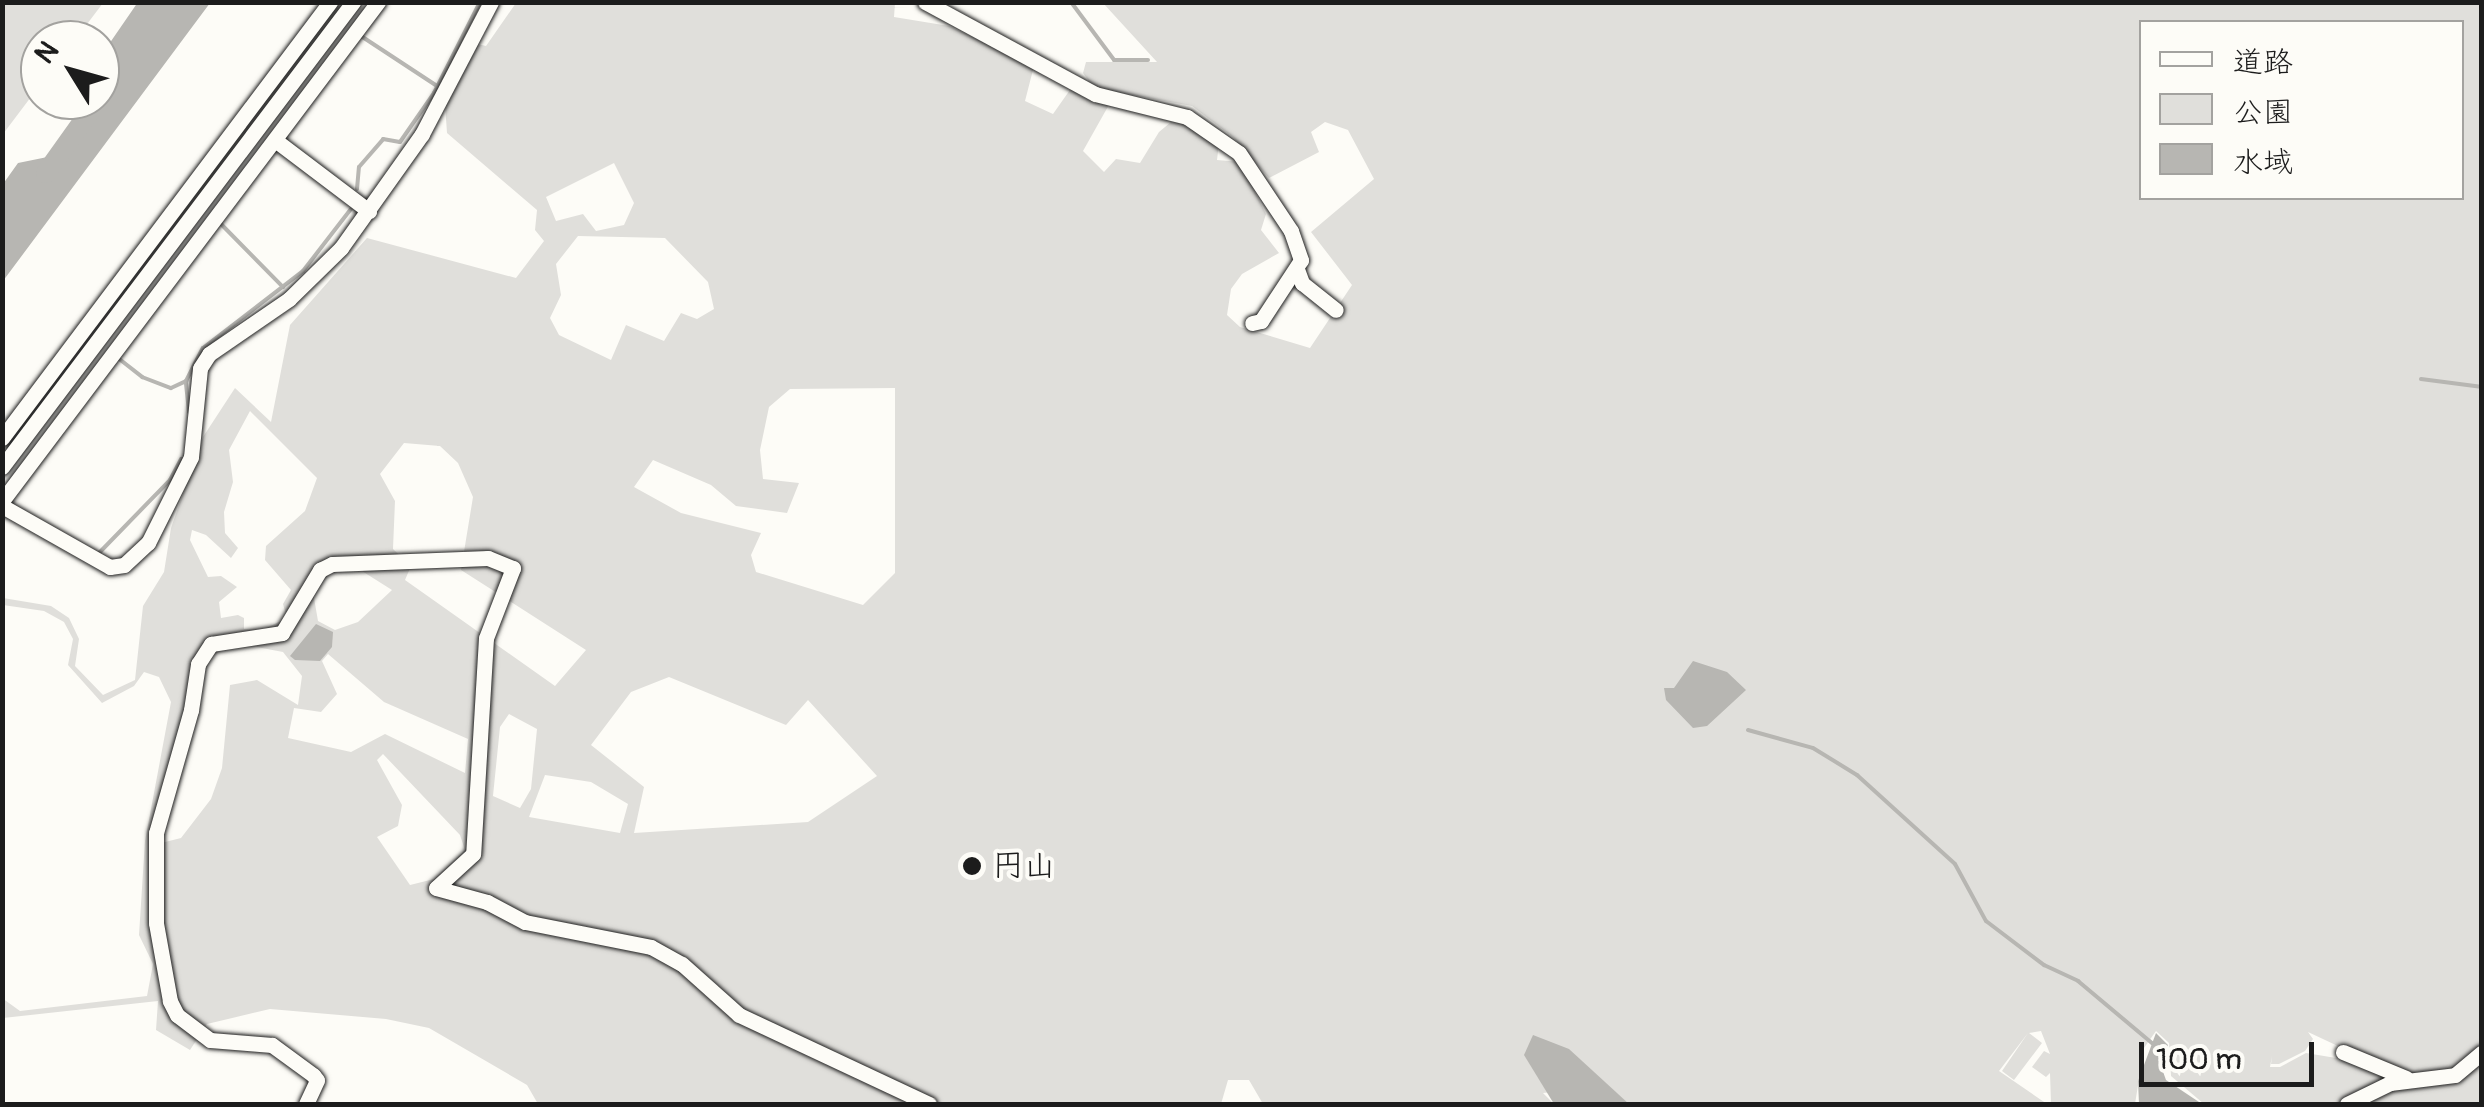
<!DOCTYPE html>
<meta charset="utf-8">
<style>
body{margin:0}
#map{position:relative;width:2484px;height:1107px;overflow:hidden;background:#fdfcf7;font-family:Pangolin,"Klee One",sans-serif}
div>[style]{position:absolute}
.green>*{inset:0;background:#e0dfdb}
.water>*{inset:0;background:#b7b6b2}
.stream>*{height:4px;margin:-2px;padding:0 2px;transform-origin:2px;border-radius:2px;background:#b7b6b2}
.river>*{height:20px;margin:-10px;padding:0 10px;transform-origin:10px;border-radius:10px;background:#b7b6b2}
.roads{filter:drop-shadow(0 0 2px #1c1c1c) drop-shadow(0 0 2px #1c1c1c)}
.minor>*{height:15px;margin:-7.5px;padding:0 7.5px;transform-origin:7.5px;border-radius:7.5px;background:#fdfcf7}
.dots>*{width:28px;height:28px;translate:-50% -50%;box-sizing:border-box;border:5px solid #fdfcf7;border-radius:50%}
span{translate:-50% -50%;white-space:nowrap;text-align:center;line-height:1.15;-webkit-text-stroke:8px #fdfcf7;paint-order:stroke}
.poi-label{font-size:32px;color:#1c1c1c}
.left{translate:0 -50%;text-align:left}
.frame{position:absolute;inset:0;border:5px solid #1c1c1c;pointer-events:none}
.legend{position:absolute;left:2139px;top:20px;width:325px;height:180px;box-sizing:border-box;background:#fdfcf7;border:2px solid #a3a29f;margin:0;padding:12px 18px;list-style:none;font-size:30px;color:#1c1c1c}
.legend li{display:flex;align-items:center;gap:20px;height:50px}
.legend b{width:50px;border:2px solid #a3a29f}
.north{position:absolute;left:20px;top:20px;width:100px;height:100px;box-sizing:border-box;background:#fdfcf7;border:2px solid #a3a29f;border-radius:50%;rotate:307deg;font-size:28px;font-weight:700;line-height:40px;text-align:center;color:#1c1c1c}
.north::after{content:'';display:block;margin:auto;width:35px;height:45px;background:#1c1c1c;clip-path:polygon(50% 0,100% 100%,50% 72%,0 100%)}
.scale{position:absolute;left:2139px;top:1042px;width:175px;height:45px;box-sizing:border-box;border:5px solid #1c1c1c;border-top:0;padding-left:12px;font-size:30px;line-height:35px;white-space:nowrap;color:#1c1c1c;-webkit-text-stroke:8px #fdfcf7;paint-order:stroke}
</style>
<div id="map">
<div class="green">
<div style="clip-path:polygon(2px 3px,103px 3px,75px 40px,40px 40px,40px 85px,3px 134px)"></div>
<div style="clip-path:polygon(evenodd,516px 3px,895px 3px,894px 17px,949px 26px,1034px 66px,1025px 101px,1053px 114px,1072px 87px,1110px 103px,1083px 151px,1104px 172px,1116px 159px,1140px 163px,1159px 132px,1171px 122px,1184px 124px,1219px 143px,1217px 160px,1240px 162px,1266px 214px,1261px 230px,1279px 253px,1242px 274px,1231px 289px,1227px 315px,1240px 327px,1310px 348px,1352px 285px,1311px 232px,1374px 179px,1348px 130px,1325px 122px,1311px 132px,1319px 152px,1269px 178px,1233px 137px,1192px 106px,1094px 88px,1083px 73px,1086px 62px,1157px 62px,1103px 3px,2481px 3px,2481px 1104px,2204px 1104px,2171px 1076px,2169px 1043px,2156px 1031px,2144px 1048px,2135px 1104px,2051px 1104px,2050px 1073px,2046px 1077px,2032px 1067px,2044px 1051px,2050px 1054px,2041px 1031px,2029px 1033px,2042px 1043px,2014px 1080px,2002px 1071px,2028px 1033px,1999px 1071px,2047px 1104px,1629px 1104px,1607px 1086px,1543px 1093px,1554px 1104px,1263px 1104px,1249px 1080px,1228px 1080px,1221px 1104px,538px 1104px,527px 1085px,429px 1028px,386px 1019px,270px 1009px,207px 1024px,190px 1050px,156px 1030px,158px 1001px,3px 1018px,2px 998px,20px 1011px,147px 996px,153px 964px,139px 935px,145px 841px,171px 702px,159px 677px,144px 672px,134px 686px,102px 703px,68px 665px,73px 639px,64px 622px,44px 611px,3px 605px,3px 598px,51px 606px,69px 618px,79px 639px,75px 666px,103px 695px,135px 680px,143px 606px,164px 572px,171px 528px,203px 437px,235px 388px,271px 422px,290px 325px,367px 238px,516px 278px,544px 241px,535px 230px,537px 210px,447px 133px,445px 104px,473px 43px,486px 46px,516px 3px,2142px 22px,2462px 22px,2462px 198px,2142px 198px,2142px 22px,516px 3px,614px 163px,634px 203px,624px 225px,596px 231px,583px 214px,556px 221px,546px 197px,614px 163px,516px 3px,578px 236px,665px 238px,708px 282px,714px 309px,697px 319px,681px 313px,664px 341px,626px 325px,611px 360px,559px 335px,550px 318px,561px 295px,556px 264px,578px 236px,516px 3px,895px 388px,895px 573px,863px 605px,756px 572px,751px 555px,761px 533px,681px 513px,634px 487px,653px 460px,711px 485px,736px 506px,787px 513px,799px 483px,763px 479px,760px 450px,769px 407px,790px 389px,895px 388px,516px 3px,250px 411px,317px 478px,305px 511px,266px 546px,265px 560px,291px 590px,283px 604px,287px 618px,262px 630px,244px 629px,244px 618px,238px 615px,221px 618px,219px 602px,237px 587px,221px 576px,208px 577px,190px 540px,192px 530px,206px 535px,231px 558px,238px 548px,225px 533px,224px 512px,233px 482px,229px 450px,250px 411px,516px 3px,404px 443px,440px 446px,458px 463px,473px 497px,461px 570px,586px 650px,555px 686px,405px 580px,411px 566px,393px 549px,395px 501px,380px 474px,404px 443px,516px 3px,354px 566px,392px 590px,358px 622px,335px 630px,318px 621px,313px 592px,328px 571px,354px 566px,516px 3px,240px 644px,283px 652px,302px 676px,298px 705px,257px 680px,230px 685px,222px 768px,211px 799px,181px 838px,161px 843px,170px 783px,211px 648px,240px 644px,516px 3px,328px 654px,384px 702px,468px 739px,465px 773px,385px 734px,351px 752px,288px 738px,294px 708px,321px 712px,337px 694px,322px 661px,328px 654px,516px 3px,669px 677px,786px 725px,808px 700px,877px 776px,808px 822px,634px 833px,644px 787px,591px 745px,631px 692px,669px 677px,516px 3px,509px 714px,537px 729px,531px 789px,520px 808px,493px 796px,500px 727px,509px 714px,516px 3px,383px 754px,460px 835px,465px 850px,434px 879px,410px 885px,377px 837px,398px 826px,402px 805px,377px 760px,383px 754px,516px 3px,545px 775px,591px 782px,628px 804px,620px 833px,529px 817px,545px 775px,516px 3px,2308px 1032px,2340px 1047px,2336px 1058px,2306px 1053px,2280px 1067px,2270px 1067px,2272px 1056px,2271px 1064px,2279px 1064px,2305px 1051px,2313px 1039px,2308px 1032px)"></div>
</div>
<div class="water">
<div style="clip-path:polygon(138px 2px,210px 3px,3px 281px,3px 184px,18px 163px,72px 152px,83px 136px,83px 100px,100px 100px,107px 47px)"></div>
<div style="clip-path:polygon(316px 624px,333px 632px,332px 647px,320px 661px,295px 660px,290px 656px)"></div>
<div style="clip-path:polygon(1693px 661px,1727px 672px,1746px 690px,1707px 726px,1693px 728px,1666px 700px,1664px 688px,1674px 688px)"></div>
<div style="clip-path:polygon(2156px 1033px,2168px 1045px,2161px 1066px,2166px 1080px,2202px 1104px,2139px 1104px,2138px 1081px)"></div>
<div style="clip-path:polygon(1533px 1035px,1569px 1049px,1629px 1104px,1554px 1104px,1524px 1055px)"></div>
</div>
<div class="stream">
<div style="left:1071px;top:2px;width:72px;rotate:53.4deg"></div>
<div style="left:1114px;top:60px;width:34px"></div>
<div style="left:361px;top:36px;width:91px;rotate:33.3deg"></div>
<div style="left:357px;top:189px;width:22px;rotate:-85deg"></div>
<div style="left:359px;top:167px;width:37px;rotate:-49deg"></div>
<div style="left:383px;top:139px;width:17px;rotate:10deg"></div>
<div style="left:400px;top:142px;width:60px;rotate:-55.2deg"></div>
<div style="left:434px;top:93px;width:102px;rotate:-63.2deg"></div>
<div style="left:220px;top:223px;width:90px;rotate:45.5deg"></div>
<div style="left:118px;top:358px;width:31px;rotate:38deg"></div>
<div style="left:142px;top:377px;width:31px;rotate:21deg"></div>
<div style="left:171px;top:388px;width:17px;rotate:-25deg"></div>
<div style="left:2421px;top:379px;width:62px;rotate:7.5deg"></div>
<div style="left:189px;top:412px;width:31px;rotate:-96deg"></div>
<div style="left:186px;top:381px;width:37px;rotate:-63deg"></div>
<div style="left:203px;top:348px;width:126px;rotate:-37.6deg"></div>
<div style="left:303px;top:271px;width:78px;rotate:-52.3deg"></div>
<div style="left:99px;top:553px;width:102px;rotate:-45.8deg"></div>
<div style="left:170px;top:480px;width:24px;rotate:-62deg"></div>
<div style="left:1748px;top:730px;width:67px;rotate:15.5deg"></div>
<div style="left:1813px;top:748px;width:52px;rotate:31.5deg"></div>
<div style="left:1857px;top:775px;width:132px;rotate:42.2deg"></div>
<div style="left:1955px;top:864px;width:65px;rotate:61.5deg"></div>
<div style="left:1986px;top:921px;width:73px;rotate:37.2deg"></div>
<div style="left:2044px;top:965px;width:38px;rotate:25deg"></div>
<div style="left:2078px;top:981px;width:98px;rotate:40deg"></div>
</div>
<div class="river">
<div style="left:46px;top:173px;width:90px;rotate:-54.5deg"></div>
</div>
<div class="roads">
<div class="minor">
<div style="left:925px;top:2px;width:193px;rotate:28.4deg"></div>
<div style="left:1095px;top:94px;width:95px;rotate:14deg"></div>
<div style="left:1187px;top:117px;width:63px;rotate:34.7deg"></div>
<div style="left:1239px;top:153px;width:94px;rotate:56.3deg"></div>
<div style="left:1291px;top:231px;width:31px;rotate:71deg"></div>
<div style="left:1301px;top:260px;width:73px;rotate:123.3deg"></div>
<div style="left:1261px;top:321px;width:9px;rotate:167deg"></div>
<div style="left:275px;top:140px;width:118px;rotate:37.1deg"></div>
<div style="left:1297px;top:269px;width:15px;rotate:70deg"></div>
<div style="left:1302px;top:283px;width:43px;rotate:38.5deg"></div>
<div style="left:2px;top:438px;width:546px;rotate:-53.05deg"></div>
<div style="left:2px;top:467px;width:583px;rotate:-52.95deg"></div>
<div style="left:2px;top:501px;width:625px;rotate:-53deg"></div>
<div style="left:2px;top:506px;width:124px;rotate:29.5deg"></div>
<div style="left:110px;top:567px;width:14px;rotate:-8deg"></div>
<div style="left:124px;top:565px;width:33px;rotate:-43deg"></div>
<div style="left:148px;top:543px;width:96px;rotate:-63.4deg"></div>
<div style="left:191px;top:457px;width:89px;rotate:-84.2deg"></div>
<div style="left:200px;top:368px;width:17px;rotate:-57deg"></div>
<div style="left:209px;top:354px;width:97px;rotate:-34.5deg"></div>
<div style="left:289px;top:299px;width:73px;rotate:-44.4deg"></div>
<div style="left:341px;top:248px;width:140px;rotate:-54.6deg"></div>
<div style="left:422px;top:134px;width:149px;rotate:-62.4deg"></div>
<div style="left:2343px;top:1052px;width:68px;rotate:22.4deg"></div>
<div style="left:306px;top:1104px;width:26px;rotate:-65deg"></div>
<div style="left:317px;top:1080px;width:6px;rotate:-129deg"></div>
<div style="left:313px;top:1075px;width:51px;rotate:-143.8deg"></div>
<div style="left:272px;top:1045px;width:62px;rotate:-175.4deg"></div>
<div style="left:210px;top:1040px;width:41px;rotate:-142.9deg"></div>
<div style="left:177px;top:1015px;width:16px;rotate:-117deg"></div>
<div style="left:170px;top:1001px;width:79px;rotate:-100.2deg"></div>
<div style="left:156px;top:923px;width:90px;rotate:-90deg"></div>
<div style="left:156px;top:833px;width:128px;rotate:-74.1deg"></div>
<div style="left:191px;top:710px;width:47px;rotate:-81.3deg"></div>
<div style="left:198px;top:664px;width:24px;rotate:-57deg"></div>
<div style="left:211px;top:644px;width:72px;rotate:-8.8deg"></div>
<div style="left:282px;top:633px;width:74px;rotate:-58.9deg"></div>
<div style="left:320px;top:570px;width:13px;rotate:-27deg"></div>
<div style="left:332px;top:564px;width:156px;rotate:-2.2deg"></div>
<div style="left:488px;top:558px;width:27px;rotate:22deg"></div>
<div style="left:513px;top:568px;width:75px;rotate:111.1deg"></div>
<div style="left:486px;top:638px;width:216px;rotate:93.4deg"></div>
<div style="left:473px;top:854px;width:50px;rotate:137.4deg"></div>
<div style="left:436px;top:888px;width:53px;rotate:15.4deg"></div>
<div style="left:487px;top:902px;width:43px;rotate:27.8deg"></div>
<div style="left:525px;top:922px;width:128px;rotate:11.2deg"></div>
<div style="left:651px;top:947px;width:35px;rotate:29deg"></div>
<div style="left:682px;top:964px;width:76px;rotate:41.8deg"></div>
<div style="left:739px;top:1015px;width:210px;rotate:25.1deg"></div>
<div style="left:2347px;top:1104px;width:48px;rotate:-26deg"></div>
<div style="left:2390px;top:1083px;width:65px;rotate:-7deg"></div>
<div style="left:2455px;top:1075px;width:35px;rotate:-40deg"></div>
</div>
</div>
<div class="dots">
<div style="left:972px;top:866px;background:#1c1c1c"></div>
</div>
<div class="poi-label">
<span class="left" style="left:992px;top:866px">円山</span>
</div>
<div class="frame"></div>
<ul class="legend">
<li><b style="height:12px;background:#fdfcf7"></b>道路</li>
<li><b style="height:28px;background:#e0dfdb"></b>公園</li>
<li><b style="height:28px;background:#b7b6b2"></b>水域</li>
</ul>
<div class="north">N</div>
<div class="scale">100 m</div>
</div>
